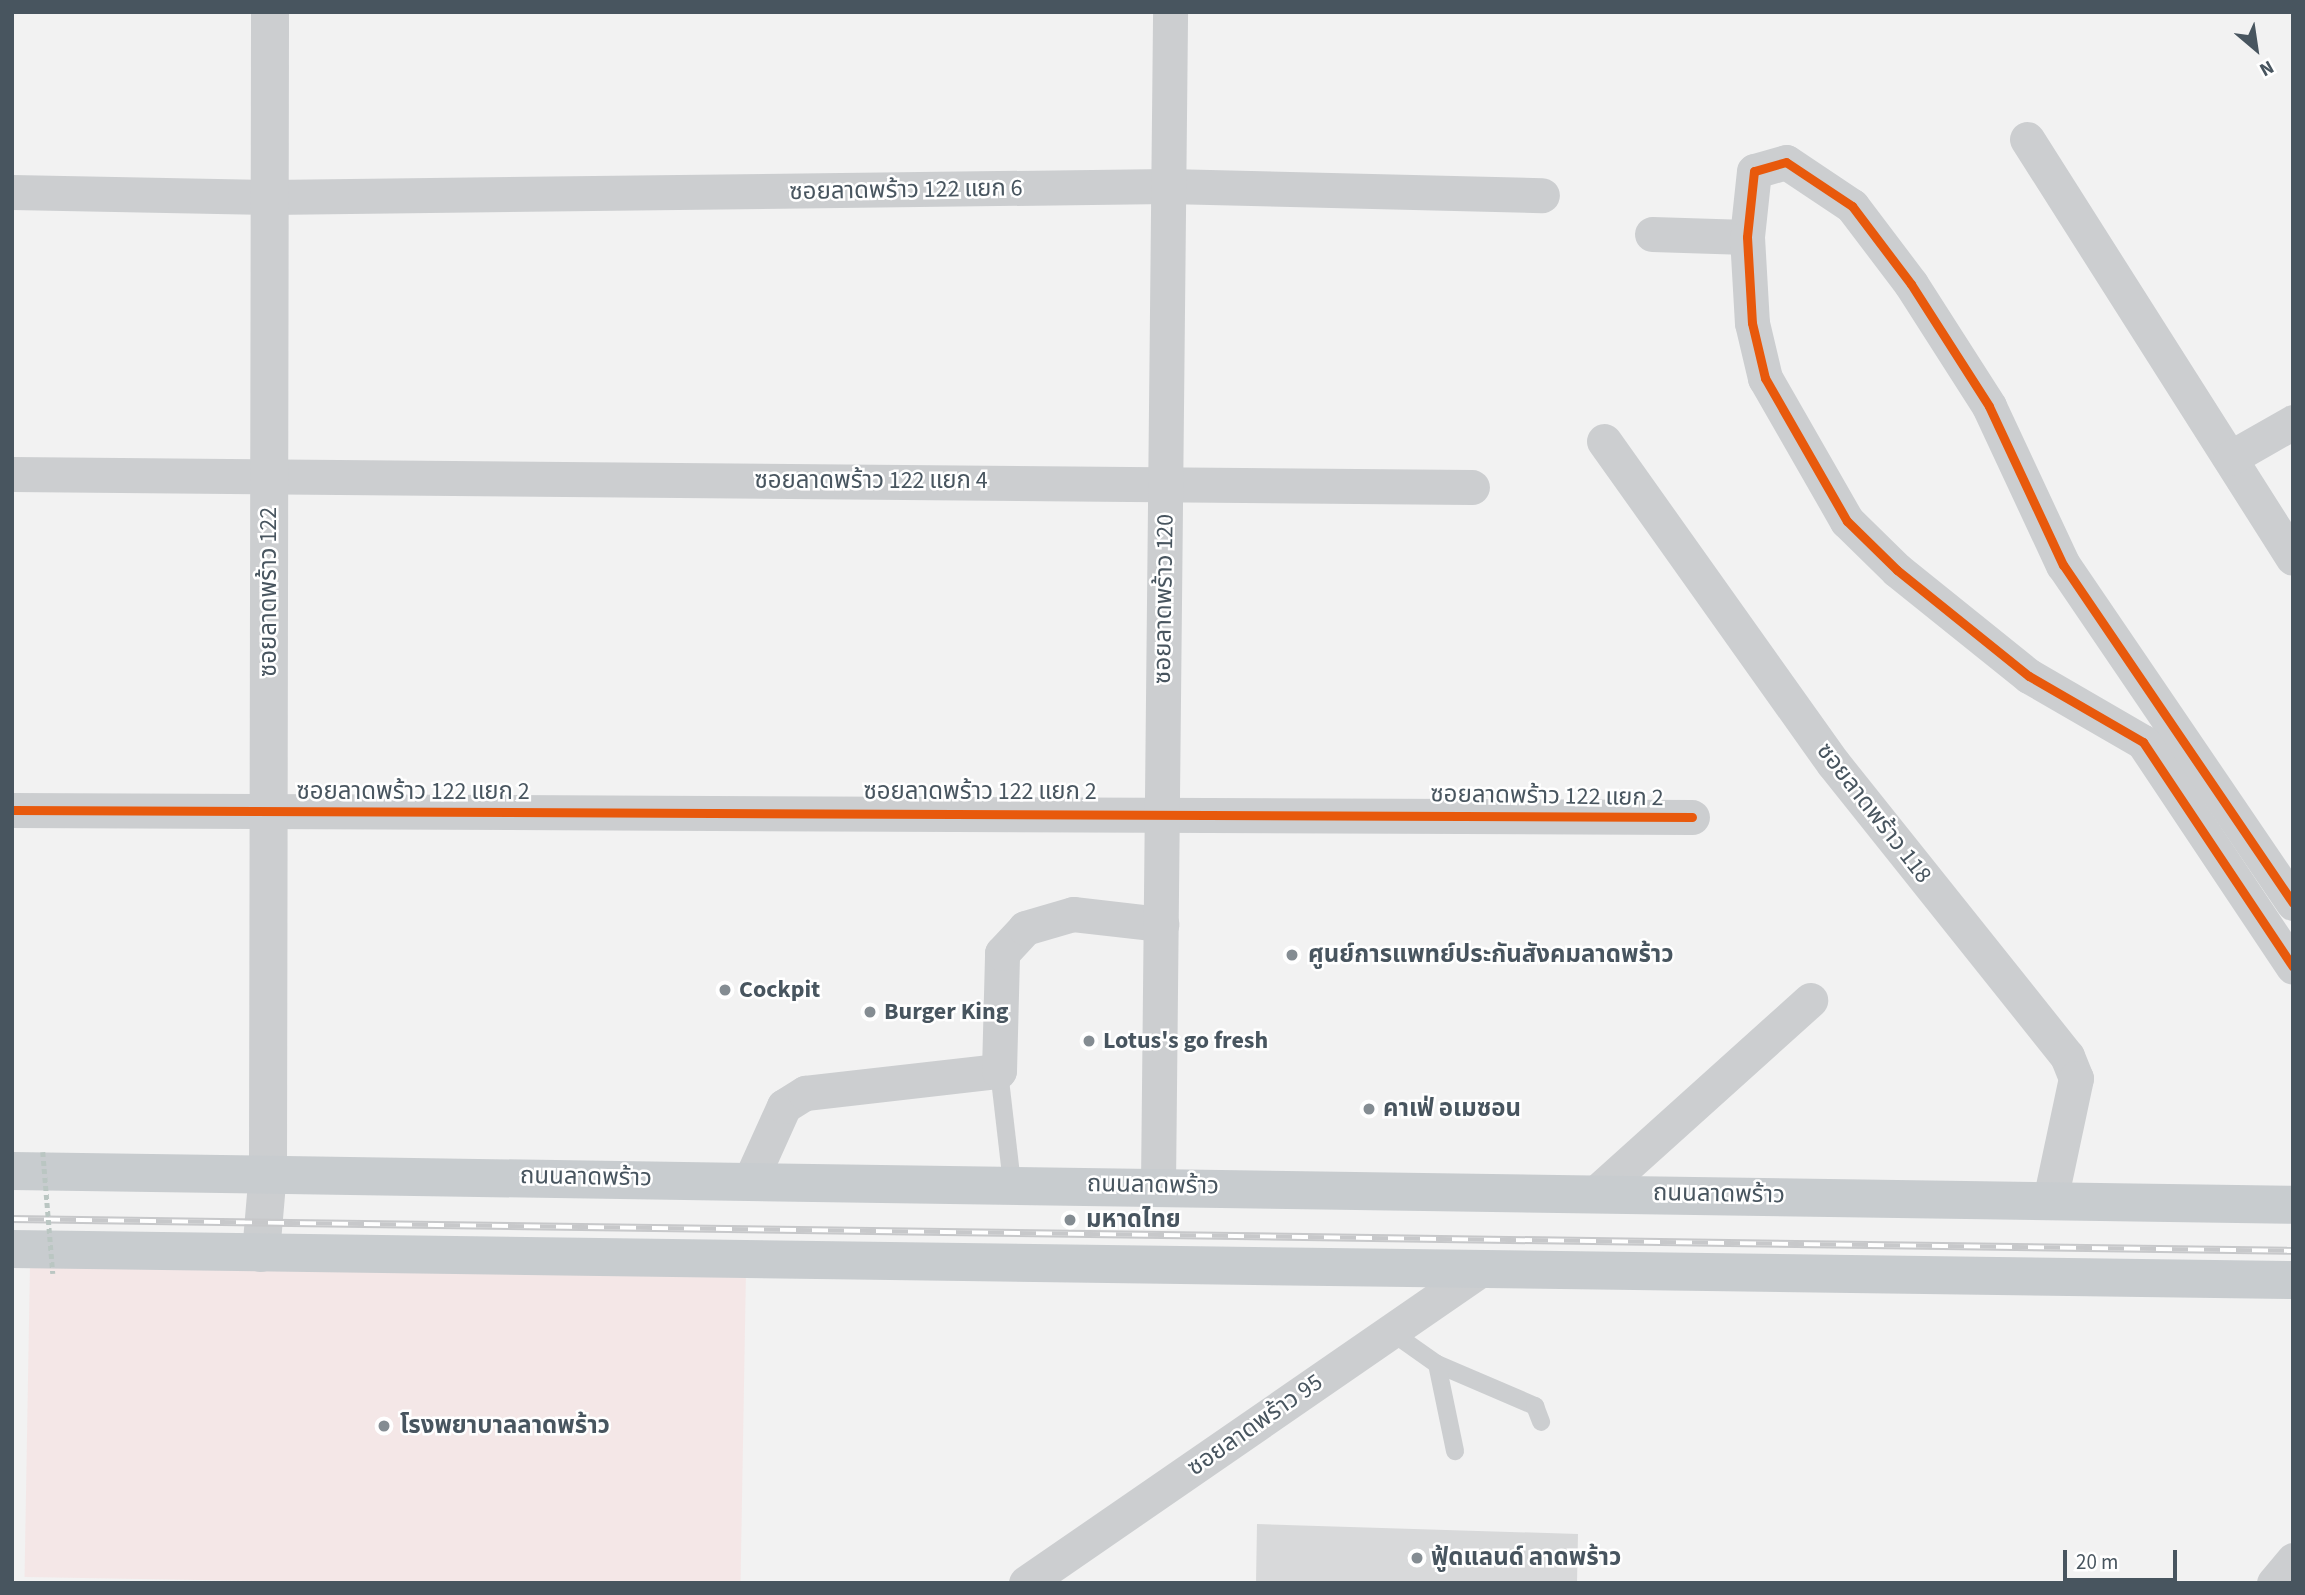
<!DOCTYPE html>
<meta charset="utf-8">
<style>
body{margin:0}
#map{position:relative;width:2305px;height:1595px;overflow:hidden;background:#f2f2f2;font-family:"Source Sans 3","Noto Sans Thai",sans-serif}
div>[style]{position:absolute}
.medical>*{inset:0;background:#f4e7e7;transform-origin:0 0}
.building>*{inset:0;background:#d8d9da}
.service>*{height:18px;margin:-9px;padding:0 9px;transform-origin:9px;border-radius:9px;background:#ccced0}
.minor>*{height:35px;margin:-17.5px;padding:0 17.5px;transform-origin:17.5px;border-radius:17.5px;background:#ccced0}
.tertiary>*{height:38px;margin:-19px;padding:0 19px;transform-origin:19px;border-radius:19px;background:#ccced0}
.primary>*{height:38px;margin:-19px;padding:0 19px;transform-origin:19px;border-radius:19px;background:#c8cccf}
.rail>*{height:8px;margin-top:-4px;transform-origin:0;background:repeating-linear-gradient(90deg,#fff 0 16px,#c7c8ca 0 32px);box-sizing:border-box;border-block:2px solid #c7c8ca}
.path-bridge>*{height:4.5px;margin-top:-2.25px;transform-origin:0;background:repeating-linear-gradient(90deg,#bac6c2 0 5px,transparent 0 8.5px)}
.cycleway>*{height:9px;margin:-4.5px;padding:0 4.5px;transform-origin:4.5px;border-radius:4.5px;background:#e8590c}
.dots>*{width:19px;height:19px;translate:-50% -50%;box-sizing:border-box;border:4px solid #fff;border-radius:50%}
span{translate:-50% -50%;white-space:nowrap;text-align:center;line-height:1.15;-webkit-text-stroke:5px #fff;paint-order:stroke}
.street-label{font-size:24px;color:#48555f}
.poi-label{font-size:24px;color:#48555f;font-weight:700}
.left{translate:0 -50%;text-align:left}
.frame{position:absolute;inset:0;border:14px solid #48555f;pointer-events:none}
.north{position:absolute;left:2221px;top:14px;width:70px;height:70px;-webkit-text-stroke:5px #fff;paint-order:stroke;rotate:151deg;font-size:19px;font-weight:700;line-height:28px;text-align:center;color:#48555f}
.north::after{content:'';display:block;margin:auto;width:24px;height:32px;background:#48555f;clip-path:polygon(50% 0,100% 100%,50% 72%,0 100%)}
.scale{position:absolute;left:2063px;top:1550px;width:114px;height:32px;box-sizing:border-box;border:4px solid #48555f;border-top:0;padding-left:9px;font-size:21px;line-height:24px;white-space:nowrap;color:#48555f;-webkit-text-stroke:5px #fff;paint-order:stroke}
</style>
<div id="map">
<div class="medical">
<div style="left:30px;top:1264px;width:716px;height:313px;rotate:1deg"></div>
</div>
<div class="building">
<div style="clip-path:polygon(1257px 1524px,1578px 1534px,1577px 1583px,1256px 1583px)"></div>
</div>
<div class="service">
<div style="left:999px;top:1071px;width:114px;rotate:83.4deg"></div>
<div style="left:1390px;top:1331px;width:57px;rotate:35.1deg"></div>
<div style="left:1437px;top:1364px;width:107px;rotate:23.2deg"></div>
<div style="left:1535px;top:1406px;width:17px;rotate:69deg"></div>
<div style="left:1437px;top:1364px;width:89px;rotate:78.3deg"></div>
</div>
<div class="minor">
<div style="left:2027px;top:139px;width:496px;rotate:57.6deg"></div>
<div style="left:12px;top:192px;width:258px;rotate:1.1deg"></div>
<div style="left:270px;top:197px;width:898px;rotate:-0.7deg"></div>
<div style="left:1168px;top:186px;width:374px;rotate:1.4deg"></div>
<div style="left:1652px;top:234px;width:95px;rotate:1.8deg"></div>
<div style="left:1604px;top:441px;width:395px;rotate:54.6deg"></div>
<div style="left:1833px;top:763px;width:375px;rotate:51.4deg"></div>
<div style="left:2067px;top:1056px;width:24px;rotate:68deg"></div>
<div style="left:2076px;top:1078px;width:125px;rotate:102deg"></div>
<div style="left:2230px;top:458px;width:73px;rotate:-29.7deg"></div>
<div style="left:12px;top:474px;width:1460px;rotate:0.51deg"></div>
<div style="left:12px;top:810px;width:1680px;rotate:0.24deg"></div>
<div style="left:2293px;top:903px;width:409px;rotate:-124.2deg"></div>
<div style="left:2063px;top:565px;width:175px;rotate:-115deg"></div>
<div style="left:1989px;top:406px;width:145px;rotate:-122.6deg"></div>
<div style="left:1911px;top:284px;width:98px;rotate:-127.1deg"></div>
<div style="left:1852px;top:206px;width:79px;rotate:-146.3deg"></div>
<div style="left:1786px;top:162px;width:33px;rotate:164deg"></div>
<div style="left:1754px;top:171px;width:66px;rotate:96.1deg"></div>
<div style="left:1747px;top:237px;width:86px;rotate:86.7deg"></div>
<div style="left:1752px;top:323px;width:57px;rotate:76.7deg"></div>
<div style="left:1765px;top:378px;width:165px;rotate:60.2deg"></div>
<div style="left:1847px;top:521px;width:70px;rotate:44.4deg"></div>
<div style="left:1897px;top:570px;width:169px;rotate:38.8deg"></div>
<div style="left:2029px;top:676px;width:132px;rotate:30.1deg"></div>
<div style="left:2143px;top:742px;width:270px;rotate:56.3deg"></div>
<div style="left:751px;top:1179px;width:80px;rotate:-65.7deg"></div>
<div style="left:784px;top:1106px;width:25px;rotate:-32deg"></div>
<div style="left:805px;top:1093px;width:195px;rotate:-6.5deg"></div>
<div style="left:999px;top:1071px;width:118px;rotate:-88.5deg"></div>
<div style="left:1002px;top:953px;width:34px;rotate:-47deg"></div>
<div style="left:1025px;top:928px;width:50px;rotate:-16.3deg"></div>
<div style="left:1073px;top:914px;width:89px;rotate:6.5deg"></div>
<div style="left:1158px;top:1185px;width:1173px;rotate:-89.41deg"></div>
<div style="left:1597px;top:1192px;width:287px;rotate:-42deg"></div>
<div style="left:1026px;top:1583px;width:556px;rotate:-34.6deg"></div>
<div style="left:2274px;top:1583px;width:30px;rotate:-50deg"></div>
</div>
<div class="tertiary">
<div style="left:261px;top:1253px;width:81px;rotate:-85.1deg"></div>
<div style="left:268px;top:1172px;width:1160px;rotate:-89.9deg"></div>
</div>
<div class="primary">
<div style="left:12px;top:1171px;width:2281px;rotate:0.85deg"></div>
<div style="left:12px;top:1249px;width:2281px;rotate:0.78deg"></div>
</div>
<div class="rail">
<div style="left:12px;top:1219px;width:2281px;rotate:0.8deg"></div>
</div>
<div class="path-bridge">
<div style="left:43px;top:1152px;width:122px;rotate:85.3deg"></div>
</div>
<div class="cycleway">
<div style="left:12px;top:810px;width:1680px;rotate:0.24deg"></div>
<div style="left:2293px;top:903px;width:409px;rotate:-124.2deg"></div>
<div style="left:2063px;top:565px;width:175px;rotate:-115deg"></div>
<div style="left:1989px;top:406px;width:145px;rotate:-122.6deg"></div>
<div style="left:1911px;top:284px;width:98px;rotate:-127.1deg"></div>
<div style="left:1852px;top:206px;width:79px;rotate:-146.3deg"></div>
<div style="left:1786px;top:162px;width:33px;rotate:164deg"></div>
<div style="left:1754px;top:171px;width:66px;rotate:96.1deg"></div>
<div style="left:1747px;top:237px;width:86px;rotate:86.7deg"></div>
<div style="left:1752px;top:323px;width:57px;rotate:76.7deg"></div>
<div style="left:1765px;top:378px;width:165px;rotate:60.2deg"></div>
<div style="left:1847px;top:521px;width:70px;rotate:44.4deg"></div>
<div style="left:1897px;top:570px;width:169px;rotate:38.8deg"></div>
<div style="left:2029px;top:676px;width:132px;rotate:30.1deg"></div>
<div style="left:2143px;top:742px;width:270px;rotate:56.3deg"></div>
</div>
<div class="dots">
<div style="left:1292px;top:955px;background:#848c92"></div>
<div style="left:725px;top:990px;background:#848c92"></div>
<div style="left:870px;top:1012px;background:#848c92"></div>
<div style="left:1089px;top:1041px;background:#848c92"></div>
<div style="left:1369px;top:1109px;background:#848c92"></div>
<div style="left:1070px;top:1220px;background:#848c92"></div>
<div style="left:384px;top:1426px;background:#848c92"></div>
<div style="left:1417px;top:1558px;background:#848c92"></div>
</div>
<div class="street-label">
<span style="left:906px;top:190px;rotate:-1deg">ซอยลาดพร้าว 122 แยก 6</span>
<span style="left:871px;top:481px">ซอยลาดพร้าว 122 แยก 4</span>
<span style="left:269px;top:592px;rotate:-90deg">ซอยลาดพร้าว 122</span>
<span style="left:1164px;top:599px;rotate:-89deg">ซอยลาดพร้าว 120</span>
<span style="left:413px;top:792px">ซอยลาดพร้าว 122 แยก 2</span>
<span style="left:980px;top:792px">ซอยลาดพร้าว 122 แยก 2</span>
<span style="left:1547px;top:796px;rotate:1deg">ซอยลาดพร้าว 122 แยก 2</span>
<span style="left:1874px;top:813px;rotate:52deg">ซอยลาดพร้าว 118</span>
<span style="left:586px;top:1177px;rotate:1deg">ถนนลาดพร้าว</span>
<span style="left:1153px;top:1185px;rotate:1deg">ถนนลาดพร้าว</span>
<span style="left:1719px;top:1194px;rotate:1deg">ถนนลาดพร้าว</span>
<span style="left:1255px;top:1425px;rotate:-35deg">ซอยลาดพร้าว 95</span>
</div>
<div class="poi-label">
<span class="left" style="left:1308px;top:955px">ศูนย์การแพทย์ประกันสังคมลาดพร้าว</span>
<span class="left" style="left:739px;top:990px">Cockpit</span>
<span class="left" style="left:884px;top:1012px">Burger King</span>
<span class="left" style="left:1103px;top:1041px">Lotus's go fresh</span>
<span class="left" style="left:1383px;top:1109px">คาเฟ่ อเมซอน</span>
<span class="left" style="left:1086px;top:1220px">มหาดไทย</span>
<span class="left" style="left:400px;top:1426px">โรงพยาบาลลาดพร้าว</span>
<span class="left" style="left:1431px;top:1558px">ฟู้ดแลนด์ ลาดพร้าว</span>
</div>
<div class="frame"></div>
<div class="north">N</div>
<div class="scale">20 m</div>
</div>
